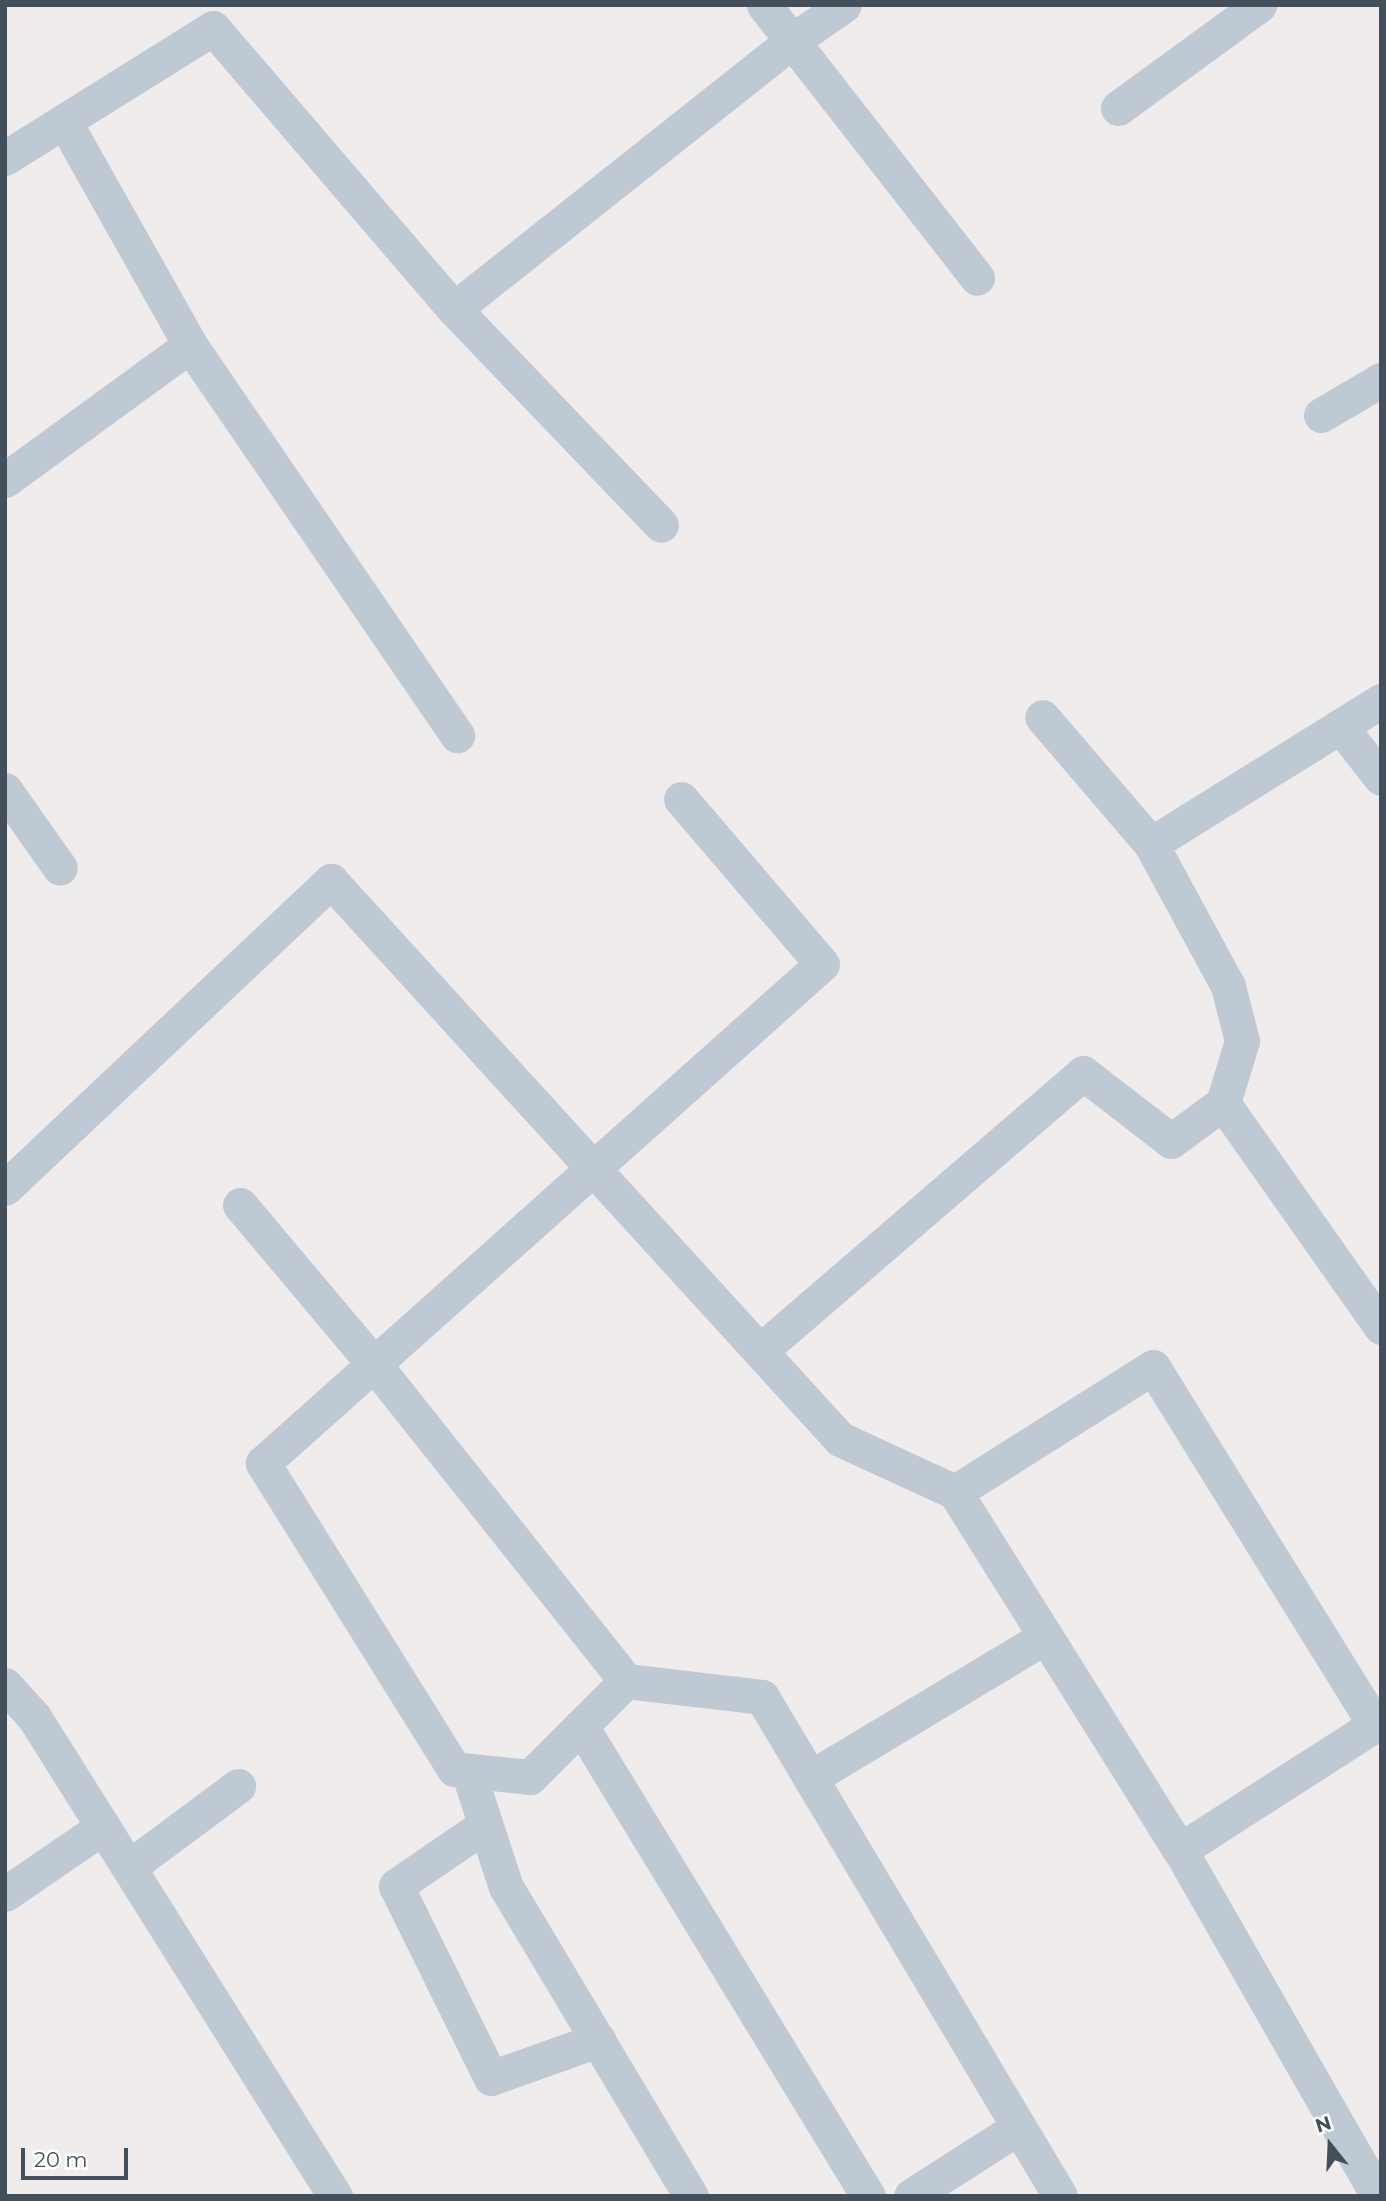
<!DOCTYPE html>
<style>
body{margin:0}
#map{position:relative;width:1386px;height:2201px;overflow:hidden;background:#f0ecec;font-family:Montserrat,sans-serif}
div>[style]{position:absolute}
.minor>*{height:35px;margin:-17.5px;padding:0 17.5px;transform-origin:17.5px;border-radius:17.5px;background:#bec9d4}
span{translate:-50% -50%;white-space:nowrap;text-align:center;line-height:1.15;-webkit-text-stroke:6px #fff;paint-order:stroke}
.frame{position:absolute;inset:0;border:7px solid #43505c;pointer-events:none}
.north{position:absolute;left:1295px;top:2110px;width:70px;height:70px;-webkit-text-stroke:5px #fff;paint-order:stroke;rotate:342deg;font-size:19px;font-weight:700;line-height:28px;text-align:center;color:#43505c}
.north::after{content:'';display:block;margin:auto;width:24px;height:32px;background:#43505c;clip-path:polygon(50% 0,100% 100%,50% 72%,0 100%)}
.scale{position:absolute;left:21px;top:2148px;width:107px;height:32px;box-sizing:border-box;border:4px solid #43505c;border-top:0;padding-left:9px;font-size:21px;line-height:24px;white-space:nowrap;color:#43505c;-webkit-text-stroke:5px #fff;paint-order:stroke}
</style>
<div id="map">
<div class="minor">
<div style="left:764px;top:5px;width:346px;rotate:52deg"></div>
<div style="left:1118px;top:108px;width:175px;rotate:-36.1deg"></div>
<div style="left:64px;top:121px;width:257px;rotate:60.6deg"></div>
<div style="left:5px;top:158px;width:245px;rotate:-32deg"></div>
<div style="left:213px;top:28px;width:370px;rotate:49.4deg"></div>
<div style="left:454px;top:309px;width:299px;rotate:46.2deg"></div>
<div style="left:454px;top:309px;width:431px;rotate:-38.4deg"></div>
<div style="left:792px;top:41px;width:63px;rotate:-34.7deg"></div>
<div style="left:1321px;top:415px;width:69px;rotate:-30.3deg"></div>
<div style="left:5px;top:480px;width:229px;rotate:-36.1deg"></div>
<div style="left:190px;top:345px;width:473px;rotate:55.6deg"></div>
<div style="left:1340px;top:726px;width:66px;rotate:51.7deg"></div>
<div style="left:5px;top:790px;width:95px;rotate:54.8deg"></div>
<div style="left:1151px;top:844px;width:271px;rotate:-31.9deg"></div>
<div style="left:1223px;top:1103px;width:274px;rotate:54.8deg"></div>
<div style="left:5px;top:1188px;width:448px;rotate:-43.3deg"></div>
<div style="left:331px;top:881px;width:755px;rotate:47.63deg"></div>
<div style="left:840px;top:1439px;width:127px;rotate:24.7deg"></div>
<div style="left:955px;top:1492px;width:423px;rotate:57.9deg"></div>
<div style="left:1180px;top:1850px;width:239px;rotate:-32.7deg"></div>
<div style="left:240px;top:1205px;width:208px;rotate:49.9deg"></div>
<div style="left:374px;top:1364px;width:405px;rotate:51.5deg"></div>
<div style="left:626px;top:1681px;width:137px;rotate:6.7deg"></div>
<div style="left:762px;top:1697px;width:581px;rotate:59.15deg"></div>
<div style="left:760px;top:1351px;width:426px;rotate:-40.7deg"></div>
<div style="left:1083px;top:1073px;width:111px;rotate:37.7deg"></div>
<div style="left:1171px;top:1141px;width:64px;rotate:-36.2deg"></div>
<div style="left:1223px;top:1103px;width:65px;rotate:-73deg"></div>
<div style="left:1242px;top:1041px;width:57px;rotate:-104.3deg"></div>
<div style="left:1228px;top:986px;width:162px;rotate:-118.5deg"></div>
<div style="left:1151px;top:844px;width:167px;rotate:-130.6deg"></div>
<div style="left:955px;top:1492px;width:234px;rotate:-32.3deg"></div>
<div style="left:1153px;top:1367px;width:421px;rotate:58.2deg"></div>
<div style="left:626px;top:1681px;width:136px;rotate:135deg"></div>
<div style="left:530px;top:1777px;width:76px;rotate:-174deg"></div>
<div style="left:454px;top:1769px;width:361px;rotate:-122deg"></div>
<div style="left:263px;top:1463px;width:749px;rotate:-41.75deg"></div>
<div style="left:822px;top:964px;width:217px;rotate:-130.5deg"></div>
<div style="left:5px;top:1685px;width:43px;rotate:47.8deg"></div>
<div style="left:34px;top:1717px;width:566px;rotate:57.86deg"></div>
<div style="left:581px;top:1726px;width:551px;rotate:58.59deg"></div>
<div style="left:468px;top:1771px;width:122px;rotate:71.9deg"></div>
<div style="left:506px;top:1887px;width:360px;rotate:59.1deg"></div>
<div style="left:810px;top:1778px;width:275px;rotate:-31deg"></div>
<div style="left:485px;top:1825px;width:108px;rotate:145.6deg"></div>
<div style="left:396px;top:1886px;width:214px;rotate:63.7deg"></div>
<div style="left:491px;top:2078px;width:114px;rotate:-19.6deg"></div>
<div style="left:1180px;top:1850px;width:399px;rotate:60.2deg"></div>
<div style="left:129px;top:1867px;width:136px;rotate:-36.6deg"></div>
<div style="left:5px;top:1894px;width:119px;rotate:-34.4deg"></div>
<div style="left:911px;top:2196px;width:128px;rotate:-32.6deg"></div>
</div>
<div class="frame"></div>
<div class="north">N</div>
<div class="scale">20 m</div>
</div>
